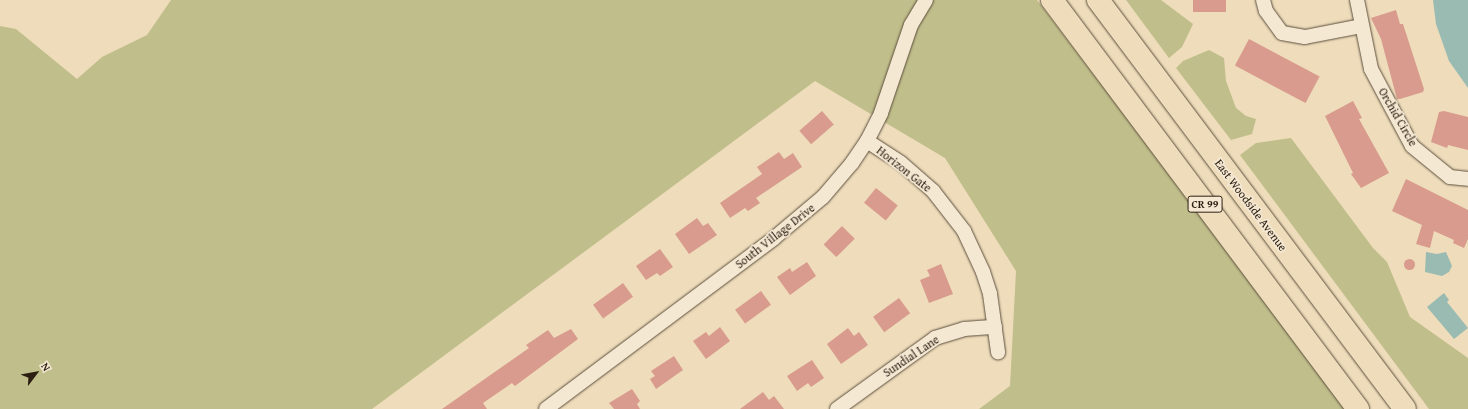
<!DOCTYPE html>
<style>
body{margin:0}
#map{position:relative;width:1468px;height:409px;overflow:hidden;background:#eedcbb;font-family:"Gentium Book Plus",serif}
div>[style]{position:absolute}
.green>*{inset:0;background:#c0be8b}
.water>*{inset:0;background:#99bbb2}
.building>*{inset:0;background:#d99b8d;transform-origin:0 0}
.round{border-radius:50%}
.roads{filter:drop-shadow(0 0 1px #5c4e3c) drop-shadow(0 0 1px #5c4e3c)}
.street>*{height:14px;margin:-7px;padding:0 7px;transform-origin:7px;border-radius:7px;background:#f4e8d3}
.primary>*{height:22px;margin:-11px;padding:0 11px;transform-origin:11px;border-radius:11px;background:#eedcbb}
span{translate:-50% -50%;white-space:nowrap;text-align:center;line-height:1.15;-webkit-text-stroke:3.5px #f4e8d3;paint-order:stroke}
.shield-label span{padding:1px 3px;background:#f4e8d3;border:1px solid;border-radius:3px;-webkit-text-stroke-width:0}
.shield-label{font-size:11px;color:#2c1e11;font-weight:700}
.street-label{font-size:12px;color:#2c1e11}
.north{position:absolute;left:16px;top:353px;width:40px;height:40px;-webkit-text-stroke:3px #f4e8d3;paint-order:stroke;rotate:58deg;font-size:11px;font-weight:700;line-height:16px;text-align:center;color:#2c1e11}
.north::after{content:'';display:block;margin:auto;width:14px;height:18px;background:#2c1e11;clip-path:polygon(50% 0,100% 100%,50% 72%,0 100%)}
</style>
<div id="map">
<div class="green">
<div style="clip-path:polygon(171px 0,1037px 0,1348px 409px,979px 409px,1010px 386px,1016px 271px,945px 158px,815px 81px,372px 409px,0 409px,0 26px,16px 29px,77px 79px,102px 57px,147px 35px)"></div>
<div style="clip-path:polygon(1126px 0,1161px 0,1193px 24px,1182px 47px,1169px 58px)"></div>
<div style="clip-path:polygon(1209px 50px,1224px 58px,1226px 81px,1236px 108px,1246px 116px,1256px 119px,1252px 134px,1231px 140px,1176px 68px,1183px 61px)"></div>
<div style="clip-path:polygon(1291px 138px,1373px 248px,1387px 262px,1410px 317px,1468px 358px,1468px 409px,1429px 409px,1240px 155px,1256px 143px)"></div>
</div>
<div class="water">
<div style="clip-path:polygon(1433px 0,1468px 0,1468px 88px,1449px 61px,1436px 24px)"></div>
<div style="clip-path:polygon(1426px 252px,1437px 254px,1446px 252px,1452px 266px,1449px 272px,1442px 276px,1425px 272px)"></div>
<div style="clip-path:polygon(1444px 293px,1449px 300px,1447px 302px,1468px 328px,1454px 339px,1427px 307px)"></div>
</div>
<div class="building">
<div style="left:1193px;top:0;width:33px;height:12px"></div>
<div style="clip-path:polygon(1396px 10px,1400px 24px,1403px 24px,1424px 89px,1423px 92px,1400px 99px,1397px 99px,1381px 39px,1371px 18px)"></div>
<div style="left:1249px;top:39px;width:80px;height:30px;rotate:28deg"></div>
<div style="clip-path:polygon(1353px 101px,1362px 118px,1359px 119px,1389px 173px,1361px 188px,1351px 174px,1353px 173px,1325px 116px)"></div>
<div style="left:822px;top:111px;width:18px;height:30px;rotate:49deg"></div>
<div style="clip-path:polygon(1444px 111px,1468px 117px,1468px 150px,1448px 145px,1447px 148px,1431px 142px,1439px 112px)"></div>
<div style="clip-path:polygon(779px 152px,784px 159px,793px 153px,802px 167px,756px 198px,760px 203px,748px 211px,745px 208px,730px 218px,720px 203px,762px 174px,757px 167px)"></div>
<div style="clip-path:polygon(1406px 179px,1468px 210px,1468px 239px,1464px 248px,1453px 243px,1454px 240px,1434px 231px,1430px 248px,1416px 244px,1422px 225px,1392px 211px)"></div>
<div style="left:876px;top:188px;width:28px;height:19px;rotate:39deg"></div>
<div style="clip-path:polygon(697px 218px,703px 226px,708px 223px,717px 235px,689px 254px,675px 234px)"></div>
<div style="left:842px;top:226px;width:18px;height:26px;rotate:45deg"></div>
<div style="clip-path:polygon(660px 249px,673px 267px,660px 276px,657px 273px,646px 280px,636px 266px)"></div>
<div class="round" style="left:1403.5px;top:258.5px;width:11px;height:11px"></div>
<div style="clip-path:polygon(807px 262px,816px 276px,790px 295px,777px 277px,790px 268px,792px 272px)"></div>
<div style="clip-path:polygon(941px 264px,953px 294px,929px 303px,920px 280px,930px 276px,927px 270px)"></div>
<div style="left:623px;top:283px;width:17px;height:37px;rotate:54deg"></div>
<div style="left:761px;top:291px;width:17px;height:32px;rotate:54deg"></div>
<div style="left:899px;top:298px;width:19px;height:32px;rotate:54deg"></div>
<div style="clip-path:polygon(720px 327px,730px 341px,706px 359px,693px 341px,706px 332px,709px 336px)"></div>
<div style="clip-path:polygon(848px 328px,854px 336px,859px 332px,868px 345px,841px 364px,827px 344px)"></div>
<div style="clip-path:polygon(571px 329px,578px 339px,515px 386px,512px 383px,483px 403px,487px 409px,442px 409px,529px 348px,526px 345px,548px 330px,554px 338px)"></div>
<div style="clip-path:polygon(674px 356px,683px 370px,656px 389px,650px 379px,655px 376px,651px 371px)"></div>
<div style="clip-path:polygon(812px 360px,824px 378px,811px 387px,808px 383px,797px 391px,787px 376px)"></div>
<div style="clip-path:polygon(632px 389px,640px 401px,637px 404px,640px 409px,614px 409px,609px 403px)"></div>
<div style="clip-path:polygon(763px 392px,769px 400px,774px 396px,784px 409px,740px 409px)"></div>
</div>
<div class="roads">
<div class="street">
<div style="left:1263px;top:0;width:11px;rotate:75deg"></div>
<div style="left:1266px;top:11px;width:27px;rotate:54deg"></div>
<div style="left:1282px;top:33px;width:23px;rotate:10deg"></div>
<div style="left:1305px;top:37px;width:57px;rotate:-11.1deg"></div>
<div style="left:1357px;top:0;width:70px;rotate:78.5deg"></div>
<div style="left:1371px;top:69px;width:87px;rotate:62deg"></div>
<div style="left:1412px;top:146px;width:49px;rotate:39.2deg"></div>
<div style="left:1450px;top:177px;width:18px;rotate:6deg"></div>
<div style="left:867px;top:141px;width:40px;rotate:32.9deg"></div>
<div style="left:901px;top:163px;width:43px;rotate:41.2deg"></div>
<div style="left:933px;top:191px;width:51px;rotate:52.2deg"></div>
<div style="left:964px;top:231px;width:45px;rotate:65.1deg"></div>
<div style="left:983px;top:272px;width:23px;rotate:72deg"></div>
<div style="left:990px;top:294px;width:59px;rotate:82.1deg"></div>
<div style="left:546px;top:409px;width:284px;rotate:-36.8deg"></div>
<div style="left:773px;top:239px;width:65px;rotate:-40deg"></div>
<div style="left:823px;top:197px;width:45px;rotate:-49.5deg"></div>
<div style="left:852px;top:163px;width:27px;rotate:-56deg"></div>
<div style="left:867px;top:141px;width:31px;rotate:-63deg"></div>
<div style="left:881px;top:113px;width:93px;rotate:-71.2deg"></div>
<div style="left:911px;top:25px;width:29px;rotate:-59deg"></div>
<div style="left:837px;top:409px;width:121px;rotate:-35.9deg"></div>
<div style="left:935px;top:338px;width:30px;rotate:-17deg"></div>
<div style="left:964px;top:329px;width:31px;rotate:-4deg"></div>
</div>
<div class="primary">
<div style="left:1052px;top:0;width:511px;rotate:53.2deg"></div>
<div style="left:1098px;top:0;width:511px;rotate:53.11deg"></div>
</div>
</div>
<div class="shield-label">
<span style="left:1205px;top:204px">CR 99</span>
</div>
<div class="street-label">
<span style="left:1398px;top:117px;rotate:60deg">Orchid Circle</span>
<span style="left:904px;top:169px;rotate:38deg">Horizon Gate</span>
<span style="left:1251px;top:205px;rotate:53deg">East Woodside Avenue</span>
<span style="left:775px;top:236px;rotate:-38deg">South Village Drive</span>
<span style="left:911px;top:356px;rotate:-34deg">Sundial Lane</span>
</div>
<div class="north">N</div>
</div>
